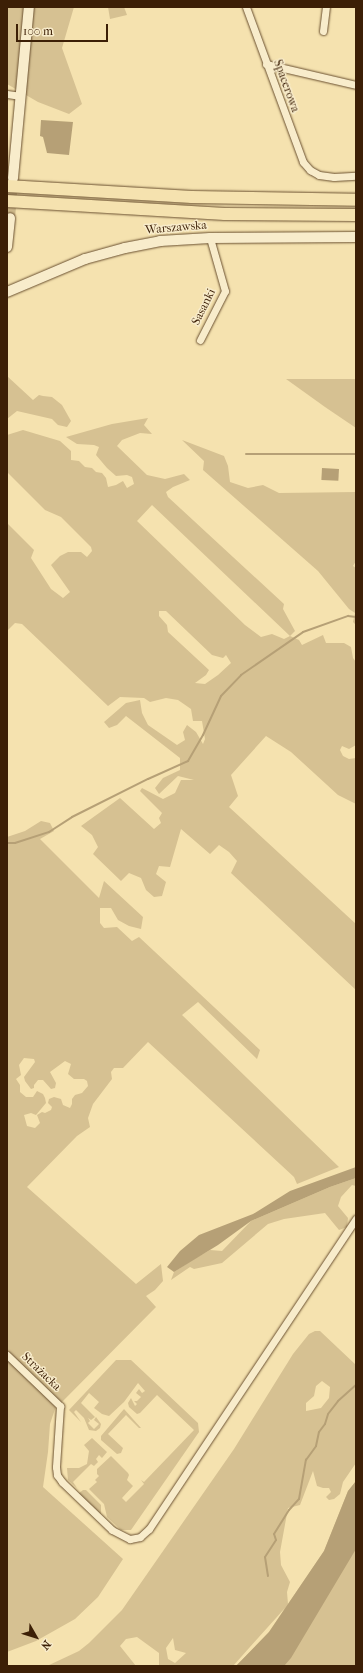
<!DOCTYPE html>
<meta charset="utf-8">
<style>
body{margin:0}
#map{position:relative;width:363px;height:1673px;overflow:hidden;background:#f5e2af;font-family:"IM FELL French Canon",serif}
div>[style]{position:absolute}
.green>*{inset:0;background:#d6c192}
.water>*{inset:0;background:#b6a076;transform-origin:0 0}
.stream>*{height:2px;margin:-1px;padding:0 1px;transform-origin:1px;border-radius:1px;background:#b6a076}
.secondary-tunnel>*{height:10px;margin-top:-5px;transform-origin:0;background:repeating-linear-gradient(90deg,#d0bb8d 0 10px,transparent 0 15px)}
.roads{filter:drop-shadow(0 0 1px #6a5030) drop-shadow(0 0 1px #6a5030)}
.street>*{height:7px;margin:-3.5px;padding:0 3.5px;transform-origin:3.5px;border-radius:3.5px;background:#f8eccb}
.secondary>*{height:10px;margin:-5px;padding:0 5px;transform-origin:5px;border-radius:5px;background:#f8eccb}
.highway>*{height:12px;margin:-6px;padding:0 6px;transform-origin:6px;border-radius:6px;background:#f5e2af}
span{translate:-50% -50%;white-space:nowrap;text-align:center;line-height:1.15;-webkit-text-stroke:3px #f8eccb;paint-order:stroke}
.street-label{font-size:12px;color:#3c1f06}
.frame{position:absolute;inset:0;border:8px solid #3c1f06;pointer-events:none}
.north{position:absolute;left:16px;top:1617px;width:40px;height:40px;-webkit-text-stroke:3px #f8eccb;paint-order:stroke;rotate:129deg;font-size:11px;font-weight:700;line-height:16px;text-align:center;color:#3c1f06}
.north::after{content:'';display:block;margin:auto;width:14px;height:18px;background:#3c1f06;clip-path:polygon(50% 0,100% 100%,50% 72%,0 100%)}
.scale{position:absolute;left:16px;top:24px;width:92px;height:18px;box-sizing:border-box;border:2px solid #3c1f06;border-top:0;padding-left:5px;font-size:12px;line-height:14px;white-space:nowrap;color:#3c1f06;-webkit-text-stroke:3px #f8eccb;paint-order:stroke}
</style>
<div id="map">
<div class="green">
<div style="clip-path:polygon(7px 7px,74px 7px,62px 48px,82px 104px,69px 114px,38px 102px,7px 84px)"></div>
<div style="clip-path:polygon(108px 7px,124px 7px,127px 15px,110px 19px)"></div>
<div style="clip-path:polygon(7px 376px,33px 400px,39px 395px,43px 396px,52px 397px,62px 405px,71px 421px,67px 427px,58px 425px,52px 419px,17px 411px,7px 419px)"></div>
<div style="clip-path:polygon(286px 379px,356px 379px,356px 428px,325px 407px)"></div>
<div style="clip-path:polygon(evenodd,148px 418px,144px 425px,152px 434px,140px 433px,122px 440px,117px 446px,147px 475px,165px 479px,184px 474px,190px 480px,173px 487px,166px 492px,168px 497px,284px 604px,283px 609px,295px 631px,290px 636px,299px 640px,302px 645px,323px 635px,326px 643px,344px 643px,351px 647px,353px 658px,356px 662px,356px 745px,349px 749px,342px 746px,340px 750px,343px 756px,349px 759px,356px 758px,356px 804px,338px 795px,291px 752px,266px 736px,231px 775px,238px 796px,229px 807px,356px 924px,356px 990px,231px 873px,237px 861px,229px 852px,219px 845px,210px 854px,181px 829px,170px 867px,159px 866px,156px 874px,166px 882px,162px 896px,154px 897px,146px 890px,141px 878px,129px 873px,121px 881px,93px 854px,98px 847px,92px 835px,81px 826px,120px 798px,154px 829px,161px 823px,159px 818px,162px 813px,140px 791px,142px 788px,163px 799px,175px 793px,181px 780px,194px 780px,178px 776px,159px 794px,155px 788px,163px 778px,180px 770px,180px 758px,126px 716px,117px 725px,109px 728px,104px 722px,126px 703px,140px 700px,142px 713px,148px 725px,177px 745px,185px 740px,183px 732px,187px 725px,196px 732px,203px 744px,205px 739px,202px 721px,193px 721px,191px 709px,178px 700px,166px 698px,150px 702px,144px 698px,120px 697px,108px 706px,22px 624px,15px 623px,7px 631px,7px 523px,34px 550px,31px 558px,51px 589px,63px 598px,70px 592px,51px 565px,60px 556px,68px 552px,81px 552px,87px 557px,92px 551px,91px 547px,61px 517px,45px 510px,7px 472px,7px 435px,23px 430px,60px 441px,71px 451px,71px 460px,79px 461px,85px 467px,92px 468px,96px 472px,102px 473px,106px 478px,108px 487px,116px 485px,123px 481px,127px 488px,134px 484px,132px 477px,127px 475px,116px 476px,107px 468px,96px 455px,99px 447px,94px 445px,77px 444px,66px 437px,112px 424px,148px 418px,152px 505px,290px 636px,284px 639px,272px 634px,261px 637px,245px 625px,137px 521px,152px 505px,148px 418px,159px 611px,166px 611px,212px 655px,223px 658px,226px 655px,231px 663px,218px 675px,205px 684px,195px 683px,206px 675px,209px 670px,168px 632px,167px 625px,159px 616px,159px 611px)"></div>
<div style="clip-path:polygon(182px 440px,224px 456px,228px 466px,230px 482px,248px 488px,263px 485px,279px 493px,356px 492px,356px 561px,353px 566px,356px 568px,356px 625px,353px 622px,355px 613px,349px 609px,318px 571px,203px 470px,204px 461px)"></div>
<div style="clip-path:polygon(evenodd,41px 821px,50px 823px,54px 831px,40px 839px,99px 898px,104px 881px,143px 917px,141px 929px,129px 926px,118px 920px,111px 908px,100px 908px,100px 923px,104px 928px,117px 927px,132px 941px,139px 937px,260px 1050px,257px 1059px,198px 1002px,182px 1015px,339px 1167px,297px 1184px,294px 1177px,148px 1042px,123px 1068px,114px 1068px,111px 1072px,112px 1079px,93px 1104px,88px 1118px,90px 1127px,77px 1136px,27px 1187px,136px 1284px,161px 1264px,163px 1281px,155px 1290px,146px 1296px,156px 1307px,61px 1403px,7px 1350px,7px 837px,25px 831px,41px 821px,24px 1058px,34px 1059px,35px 1062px,24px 1077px,25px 1081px,31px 1089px,34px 1088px,34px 1085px,38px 1080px,43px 1080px,51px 1089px,55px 1088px,56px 1083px,50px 1072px,65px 1061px,71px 1064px,68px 1074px,74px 1079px,84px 1079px,87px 1081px,88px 1086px,82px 1093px,75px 1095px,72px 1099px,72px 1104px,70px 1108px,63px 1105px,61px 1099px,54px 1097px,49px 1099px,48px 1103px,52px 1107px,51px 1110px,45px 1113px,42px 1112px,37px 1115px,40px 1123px,35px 1128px,27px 1126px,24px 1115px,31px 1113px,36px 1115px,46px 1103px,45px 1098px,43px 1094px,37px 1091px,33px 1097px,26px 1097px,20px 1092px,20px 1085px,16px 1079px,21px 1075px,19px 1065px,24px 1058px)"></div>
<div style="clip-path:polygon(356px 1178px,356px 1186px,352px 1185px,341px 1197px,338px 1206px,348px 1218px,347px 1227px,339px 1230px,325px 1213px,284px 1219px,268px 1224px,222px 1263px,194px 1269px,190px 1267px,171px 1280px,174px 1272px,194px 1259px,210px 1250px,222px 1251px,251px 1221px,330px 1187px)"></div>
<div style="clip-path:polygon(evenodd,315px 1331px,320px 1331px,356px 1365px,356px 1463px,343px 1482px,340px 1494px,334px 1499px,329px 1500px,326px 1497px,331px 1492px,329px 1488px,323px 1488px,317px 1486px,313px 1471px,300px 1505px,288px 1508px,280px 1552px,281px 1565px,290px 1582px,287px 1592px,288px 1604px,324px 1551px,348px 1491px,356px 1481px,356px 1666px,236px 1666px,269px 1632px,285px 1608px,233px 1666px,159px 1666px,159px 1653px,137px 1637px,126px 1639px,120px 1646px,136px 1666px,47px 1666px,79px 1651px,89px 1643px,122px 1610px,234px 1449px,293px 1354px,309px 1334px,315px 1331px,322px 1381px,330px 1387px,329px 1398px,321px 1408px,306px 1411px,306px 1403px,314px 1396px,316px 1386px,322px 1381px,315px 1331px,173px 1638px,175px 1650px,186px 1653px,175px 1663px,168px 1659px,166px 1648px,173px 1638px)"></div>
<div style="clip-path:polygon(7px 1359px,56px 1406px,50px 1424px,48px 1452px,43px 1487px,123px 1559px,98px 1597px,75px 1619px,36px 1641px,7px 1652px)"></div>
<div style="clip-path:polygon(116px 1360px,131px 1360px,198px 1423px,199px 1432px,131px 1530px,121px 1530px,107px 1517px,104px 1504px,89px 1489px,97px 1482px,95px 1480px,99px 1476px,97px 1474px,97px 1469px,111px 1456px,128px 1473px,129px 1475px,127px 1480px,133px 1486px,122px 1498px,126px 1502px,144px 1484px,141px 1480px,144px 1482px,194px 1430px,157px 1395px,140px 1413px,137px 1414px,129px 1407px,128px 1403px,131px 1398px,135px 1406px,137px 1404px,134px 1401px,137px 1401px,141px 1397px,136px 1393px,139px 1389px,142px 1393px,145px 1391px,138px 1383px,124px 1402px,109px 1416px,102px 1414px,94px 1408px,99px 1402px,89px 1393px,81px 1403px,95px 1417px,91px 1420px,88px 1418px,90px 1421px,88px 1423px,94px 1429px,99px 1424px,94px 1420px,96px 1417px,101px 1424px,100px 1428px,96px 1431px,89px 1430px,84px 1418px,76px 1410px,74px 1412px,81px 1422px,69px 1410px)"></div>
<div style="clip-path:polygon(124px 1409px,141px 1428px,139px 1428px,126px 1415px,108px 1434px,123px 1448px,121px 1453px,117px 1454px,101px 1440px,101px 1436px)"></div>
<div style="clip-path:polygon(92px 1438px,107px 1452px,102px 1458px,99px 1455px,96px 1459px,98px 1462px,94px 1466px,91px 1464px,73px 1482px,77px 1488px,68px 1480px,67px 1468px,79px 1468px,87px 1464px,89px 1451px,84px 1445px)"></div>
<div style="clip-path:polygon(83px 1490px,86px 1490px,101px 1505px,101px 1514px,78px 1494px)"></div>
</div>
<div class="water">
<div style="clip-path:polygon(41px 120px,73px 122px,69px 155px,47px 153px,43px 137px,40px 136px)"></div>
<div style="left:322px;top:468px;width:17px;height:12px;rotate:3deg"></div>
<div style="clip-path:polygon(356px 1167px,356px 1178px,330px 1187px,251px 1221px,218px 1245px,174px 1272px,167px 1267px,180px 1251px,199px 1235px,253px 1214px,290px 1191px)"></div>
<div style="clip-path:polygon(356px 1481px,356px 1549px,291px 1658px,284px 1666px,236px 1666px,269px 1632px,324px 1551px,348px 1491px)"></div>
</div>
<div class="stream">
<div style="left:246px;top:454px;width:110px"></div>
<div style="left:7px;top:843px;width:8px"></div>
<div style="left:15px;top:843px;width:36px;rotate:-18deg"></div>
<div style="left:49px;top:832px;width:27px;rotate:-33deg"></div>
<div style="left:72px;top:817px;width:85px;rotate:-26.6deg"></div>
<div style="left:148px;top:779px;width:44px;rotate:-24.2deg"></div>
<div style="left:188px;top:761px;width:30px;rotate:-60deg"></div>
<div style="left:203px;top:735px;width:43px;rotate:-65.2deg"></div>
<div style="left:221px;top:696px;width:29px;rotate:-46deg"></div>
<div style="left:241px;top:675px;width:75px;rotate:-34.7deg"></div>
<div style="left:303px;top:632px;width:48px;rotate:-19.6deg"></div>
<div style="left:348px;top:616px;width:8px;rotate:7deg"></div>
<div style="left:268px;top:1576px;width:19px;rotate:-99deg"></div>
<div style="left:265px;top:1557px;width:20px;rotate:-57deg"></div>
<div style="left:276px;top:1540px;width:6px;rotate:-108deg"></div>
<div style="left:274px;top:1534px;width:28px;rotate:-58deg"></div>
<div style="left:289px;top:1510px;width:15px;rotate:-48deg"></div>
<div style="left:299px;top:1499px;width:40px;rotate:-80deg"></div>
<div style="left:306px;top:1460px;width:17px;rotate:-54deg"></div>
<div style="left:316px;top:1446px;width:14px;rotate:-78deg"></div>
<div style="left:319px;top:1432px;width:10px;rotate:-53deg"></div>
<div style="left:325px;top:1424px;width:10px;rotate:-73deg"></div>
<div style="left:328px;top:1414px;width:16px;rotate:-52deg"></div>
<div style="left:338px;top:1401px;width:24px;rotate:-42deg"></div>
</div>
<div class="secondary-tunnel">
<div style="left:10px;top:218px;width:38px;rotate:-85deg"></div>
</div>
<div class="roads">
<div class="street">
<div style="left:246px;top:7px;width:165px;rotate:69.8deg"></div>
<div style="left:303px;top:162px;width:11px;rotate:49deg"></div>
<div style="left:310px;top:170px;width:10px;rotate:29deg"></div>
<div style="left:319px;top:175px;width:15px;rotate:8deg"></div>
<div style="left:334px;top:177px;width:22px;rotate:-3deg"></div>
<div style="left:323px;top:31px;width:24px;rotate:-83deg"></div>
<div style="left:266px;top:64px;width:92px;rotate:13.1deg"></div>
<div style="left:7px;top:94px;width:14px;rotate:8deg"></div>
<div style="left:200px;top:340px;width:55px;rotate:-63deg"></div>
<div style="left:225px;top:291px;width:55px;rotate:-105.8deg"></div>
<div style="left:7px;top:1355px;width:74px;rotate:43.9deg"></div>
<div style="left:60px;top:1406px;width:61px;rotate:93.8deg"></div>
<div style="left:56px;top:1467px;width:8px;rotate:83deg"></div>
<div style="left:57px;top:1475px;width:9px;rotate:54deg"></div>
<div style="left:62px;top:1482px;width:69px;rotate:43.8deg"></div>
<div style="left:112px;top:1530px;width:20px;rotate:27deg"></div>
<div style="left:130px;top:1539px;width:10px;rotate:-11deg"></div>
<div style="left:140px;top:1537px;width:12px;rotate:-42deg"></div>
<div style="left:149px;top:1529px;width:373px;rotate:-56.3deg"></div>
</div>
<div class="secondary">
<div style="left:13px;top:178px;width:172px;rotate:-84.7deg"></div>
<div style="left:7px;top:247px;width:29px;rotate:-84deg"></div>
<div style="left:7px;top:292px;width:85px;rotate:-22.9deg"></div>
<div style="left:85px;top:259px;width:41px;rotate:-15.4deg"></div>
<div style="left:125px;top:248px;width:36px;rotate:-11deg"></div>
<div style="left:160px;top:241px;width:50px;rotate:-3.4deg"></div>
<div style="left:210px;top:238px;width:146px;rotate:-0.4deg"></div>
</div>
<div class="highway">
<div style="left:7px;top:186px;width:185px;rotate:3.4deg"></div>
<div style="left:192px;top:197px;width:164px;rotate:1deg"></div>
<div style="left:7px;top:201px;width:218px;rotate:3.4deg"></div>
<div style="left:225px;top:214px;width:131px;rotate:0.4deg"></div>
</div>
</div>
<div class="street-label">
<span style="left:286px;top:86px;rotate:70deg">Spacerowa</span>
<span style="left:176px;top:228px;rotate:-5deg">Warszawska</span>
<span style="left:204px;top:307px;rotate:-64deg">Sasanki</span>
<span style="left:41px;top:1372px;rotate:44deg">Strażacka</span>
</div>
<div class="frame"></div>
<div class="north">N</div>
<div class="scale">100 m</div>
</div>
